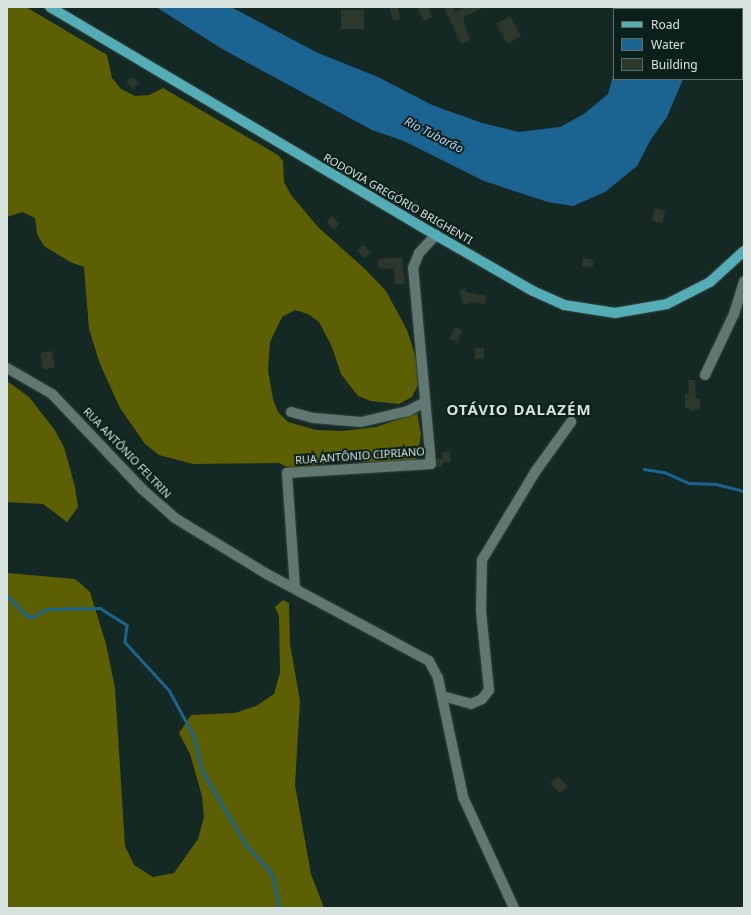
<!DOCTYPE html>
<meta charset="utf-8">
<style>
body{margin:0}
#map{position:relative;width:751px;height:915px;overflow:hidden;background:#152924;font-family:"Noto Sans",sans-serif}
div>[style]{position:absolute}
.forest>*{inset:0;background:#5c5f02}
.water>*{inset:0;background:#1b6492}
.stream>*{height:2.5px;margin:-1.25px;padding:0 1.25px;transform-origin:1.25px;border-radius:1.25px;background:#1b6492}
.building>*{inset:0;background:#2b382b;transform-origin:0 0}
.roads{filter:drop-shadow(0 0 1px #34443f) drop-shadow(0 0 1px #34443f)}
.minor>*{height:10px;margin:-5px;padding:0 5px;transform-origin:5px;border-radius:5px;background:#617771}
.major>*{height:10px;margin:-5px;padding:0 5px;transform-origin:5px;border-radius:5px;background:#54acb5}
span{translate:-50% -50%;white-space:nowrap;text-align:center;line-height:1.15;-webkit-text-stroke:4px #0b1f1b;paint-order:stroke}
.street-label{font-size:11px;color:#d5e2de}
.water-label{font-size:12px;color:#abd4f5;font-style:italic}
.district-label{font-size:15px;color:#d5e2de;font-weight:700;letter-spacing:1px}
.frame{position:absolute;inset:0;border:8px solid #d5e2de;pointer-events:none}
.legend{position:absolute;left:613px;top:8px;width:130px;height:72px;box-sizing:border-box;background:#0b1f1b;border:1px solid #5c6d69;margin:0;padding:5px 7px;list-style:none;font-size:12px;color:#d5e2de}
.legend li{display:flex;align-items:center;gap:8px;height:20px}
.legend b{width:20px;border:1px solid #5c6d69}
</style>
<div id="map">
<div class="forest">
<div style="clip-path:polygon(7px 7px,26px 7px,107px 55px,112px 78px,121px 89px,135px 96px,149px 95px,163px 88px,278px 155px,283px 161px,284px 182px,291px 195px,318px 227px,365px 269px,386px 291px,407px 330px,416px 358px,418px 385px,412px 397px,399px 404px,371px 401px,358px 396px,341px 374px,332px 347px,319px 322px,308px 314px,295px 310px,282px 317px,270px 342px,268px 370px,273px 399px,278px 412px,288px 422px,316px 430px,342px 431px,376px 427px,417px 413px,421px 434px,417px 459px,406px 462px,338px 462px,291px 469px,279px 463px,193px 464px,159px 455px,145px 444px,120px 408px,100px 364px,89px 329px,84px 267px,70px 262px,44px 246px,37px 234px,35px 218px,22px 212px,7px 217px)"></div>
<div style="clip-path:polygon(7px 381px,29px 397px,54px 429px,64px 447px,75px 487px,78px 507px,67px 522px,43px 504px,7px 502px)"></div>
<div style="clip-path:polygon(7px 573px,75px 579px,90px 592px,106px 644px,115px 688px,125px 846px,134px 865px,153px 877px,174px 873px,198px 839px,204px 817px,202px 796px,190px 754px,179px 733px,191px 715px,235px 713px,256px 706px,274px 694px,280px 673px,279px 616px,275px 607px,283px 600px,289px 603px,290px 644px,300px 701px,295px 785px,311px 874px,324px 908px,7px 908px)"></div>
</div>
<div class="water">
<div style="clip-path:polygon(156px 7px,231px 7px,318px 53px,378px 77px,432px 105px,482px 123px,519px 132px,560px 127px,584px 114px,608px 94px,614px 72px,614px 79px,683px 79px,667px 117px,651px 139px,637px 166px,605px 192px,573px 206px,548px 202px,484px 181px,404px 141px,372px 130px,224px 50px)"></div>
<div style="clip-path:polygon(628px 7px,692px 7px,627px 9px)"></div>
</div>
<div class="stream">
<div style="left:644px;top:469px;width:20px;rotate:9deg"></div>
<div style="left:664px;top:472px;width:27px;rotate:24deg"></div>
<div style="left:689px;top:483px;width:27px;rotate:2deg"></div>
<div style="left:716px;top:484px;width:29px;rotate:14deg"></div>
<div style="left:7px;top:595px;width:29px;rotate:46deg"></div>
<div style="left:27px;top:616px;width:5px;rotate:11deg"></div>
<div style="left:32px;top:617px;width:17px;rotate:-28deg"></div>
<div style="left:47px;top:609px;width:53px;rotate:-1.1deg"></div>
<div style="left:100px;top:608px;width:32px;rotate:32deg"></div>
<div style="left:127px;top:625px;width:17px;rotate:97deg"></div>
<div style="left:125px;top:642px;width:65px;rotate:47.5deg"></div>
<div style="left:169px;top:690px;width:50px;rotate:61.4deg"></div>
<div style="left:193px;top:734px;width:39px;rotate:75deg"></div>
<div style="left:203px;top:772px;width:86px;rotate:59.3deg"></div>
<div style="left:247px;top:846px;width:34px;rotate:47deg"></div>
<div style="left:270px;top:871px;width:9px;rotate:63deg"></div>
<div style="left:274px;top:879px;width:29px;rotate:80deg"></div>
</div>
<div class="building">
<div style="clip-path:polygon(389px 7px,397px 7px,401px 18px,394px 21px)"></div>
<div style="clip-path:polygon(417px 7px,428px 7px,432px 17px,423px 21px)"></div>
<div style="clip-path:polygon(444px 7px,453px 7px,455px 12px,466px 7px,485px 7px,463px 17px,470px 40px,461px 44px)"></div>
<div style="left:341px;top:10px;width:23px;height:19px"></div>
<div style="left:510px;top:16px;width:23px;height:16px;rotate:61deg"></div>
<div style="clip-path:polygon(131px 77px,139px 82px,134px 89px,126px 83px)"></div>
<div style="left:388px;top:187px;width:12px;height:9px;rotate:14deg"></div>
<div style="left:407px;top:198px;width:11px;height:9px;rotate:15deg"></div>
<div style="left:655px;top:208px;width:11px;height:13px;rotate:15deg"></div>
<div style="left:332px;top:216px;width:11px;height:8px;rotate:45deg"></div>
<div style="left:363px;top:245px;width:11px;height:8px;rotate:45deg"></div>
<div style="clip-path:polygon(402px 257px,405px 284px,395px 285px,394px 268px,379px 269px,378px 259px)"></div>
<div style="left:583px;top:258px;width:11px;height:8px;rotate:10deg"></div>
<div style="clip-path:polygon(465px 288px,466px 292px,486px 296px,485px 304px,474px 302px,464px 305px,459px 291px)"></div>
<div style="left:455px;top:327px;width:8px;height:13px;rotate:23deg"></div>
<div style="left:475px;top:348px;width:9px;height:11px"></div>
<div style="left:52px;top:351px;width:17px;height:12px;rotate:80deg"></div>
<div style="clip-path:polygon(688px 380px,695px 380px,696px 399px,700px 399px,700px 410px,689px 411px,689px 408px,685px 408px,685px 394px,689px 394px)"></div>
<div style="clip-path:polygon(450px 451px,451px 462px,442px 462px,443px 467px,437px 467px,437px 459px,442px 459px,442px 452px)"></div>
<div style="left:558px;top:776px;width:14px;height:11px;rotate:45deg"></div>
</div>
<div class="roads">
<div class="minor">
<div style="left:7px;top:368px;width:52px;rotate:30deg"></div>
<div style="left:52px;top:394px;width:131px;rotate:46.5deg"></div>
<div style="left:142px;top:489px;width:44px;rotate:41.3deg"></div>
<div style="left:175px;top:518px;width:105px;rotate:31.4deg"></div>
<div style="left:265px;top:573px;width:186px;rotate:28.2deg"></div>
<div style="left:429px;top:661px;width:19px;rotate:62deg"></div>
<div style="left:438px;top:678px;width:122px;rotate:78.1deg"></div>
<div style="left:463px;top:797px;width:122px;rotate:65.3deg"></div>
<div style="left:705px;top:375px;width:68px;rotate:-64.6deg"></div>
<div style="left:734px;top:314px;width:34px;rotate:-73deg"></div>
<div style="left:291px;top:412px;width:24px;rotate:15deg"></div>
<div style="left:314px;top:418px;width:47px;rotate:4.9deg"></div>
<div style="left:361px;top:422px;width:48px;rotate:-13.2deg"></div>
<div style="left:408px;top:411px;width:19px;rotate:-28deg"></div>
<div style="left:295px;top:588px;width:115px;rotate:-94deg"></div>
<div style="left:287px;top:473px;width:144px;rotate:-3.6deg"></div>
<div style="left:431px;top:464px;width:197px;rotate:-95.2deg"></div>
<div style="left:413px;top:268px;width:16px;rotate:-68deg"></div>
<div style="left:419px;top:253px;width:25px;rotate:-47deg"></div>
<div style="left:442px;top:696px;width:30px;rotate:15deg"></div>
<div style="left:471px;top:704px;width:12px;rotate:-24deg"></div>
<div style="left:482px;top:699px;width:11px;rotate:-52deg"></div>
<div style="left:489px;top:690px;width:79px;rotate:-95.8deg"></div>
<div style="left:481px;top:611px;width:51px;rotate:-88.9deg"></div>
<div style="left:482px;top:560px;width:103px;rotate:-58.9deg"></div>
<div style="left:535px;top:472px;width:62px;rotate:-54.2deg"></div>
</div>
<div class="major">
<div style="left:50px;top:7px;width:430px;rotate:30.6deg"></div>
<div style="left:420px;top:226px;width:130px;rotate:29.9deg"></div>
<div style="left:533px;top:291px;width:34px;rotate:24deg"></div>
<div style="left:564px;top:305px;width:52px;rotate:8.9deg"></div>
<div style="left:615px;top:313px;width:53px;rotate:-9.8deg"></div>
<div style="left:667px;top:304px;width:48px;rotate:-27.1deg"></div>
<div style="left:710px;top:282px;width:46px;rotate:-42.4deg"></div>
</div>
</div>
<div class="street-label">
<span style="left:398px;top:199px;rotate:30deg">RODOVIA GREGÓRIO BRIGHENTI</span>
<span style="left:127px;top:453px;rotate:46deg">RUA ANTÔNIO FELTRIN</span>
<span style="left:360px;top:456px;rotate:-4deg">RUA ANTÔNIO CIPRIANO</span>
</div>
<div class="water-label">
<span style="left:434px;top:135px;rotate:27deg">Rio Tubarão</span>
</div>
<div class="district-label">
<span style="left:519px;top:410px">OTÁVIO DALAZÉM</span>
</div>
<div class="frame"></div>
<ul class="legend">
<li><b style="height:5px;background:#54acb5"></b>Road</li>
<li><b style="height:11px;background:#1b6492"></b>Water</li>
<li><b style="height:11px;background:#2b382b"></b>Building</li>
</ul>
</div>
